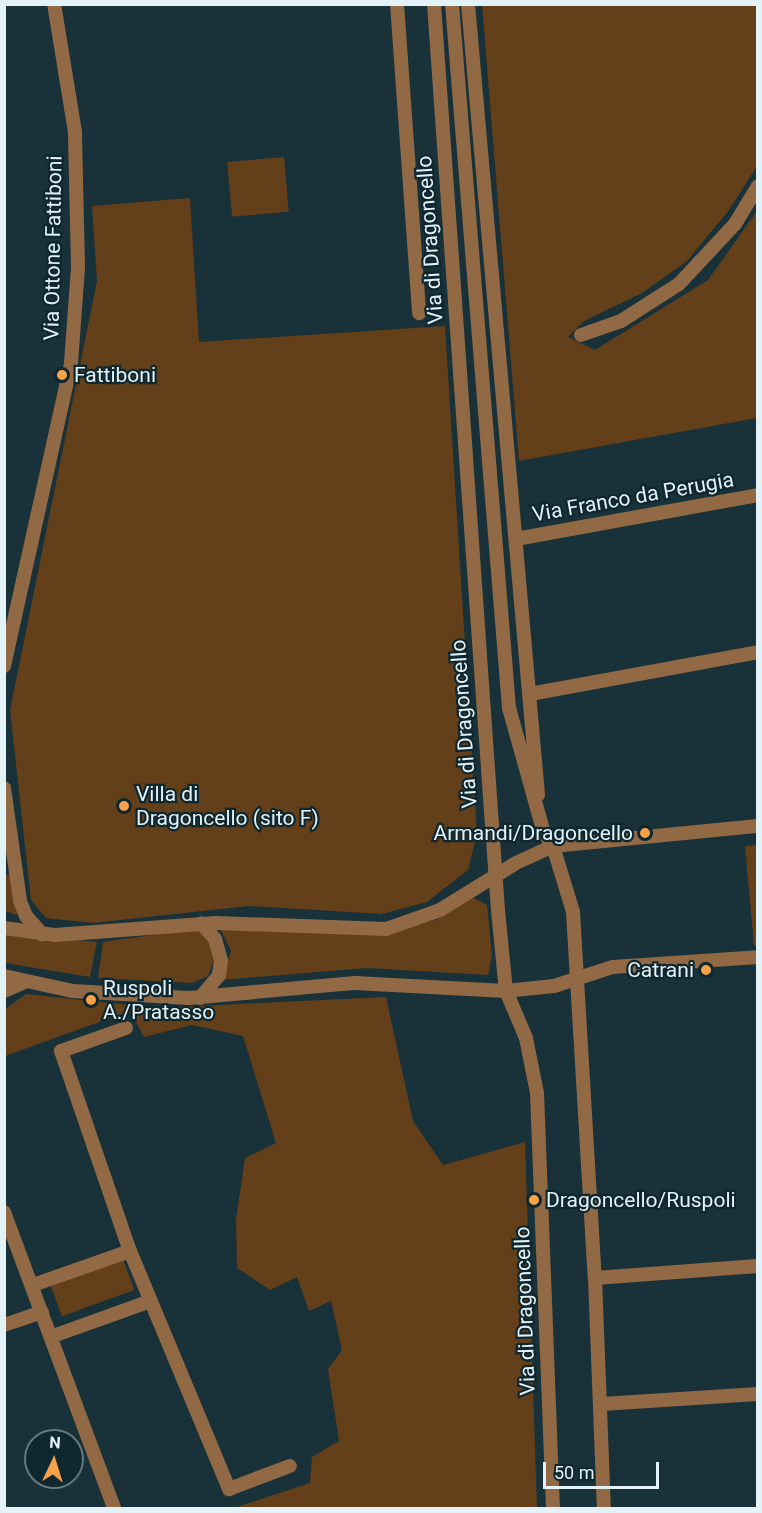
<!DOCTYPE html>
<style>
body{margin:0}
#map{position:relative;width:762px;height:1513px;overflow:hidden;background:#193138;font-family:Roboto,sans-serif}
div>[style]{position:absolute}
.green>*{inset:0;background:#633f1a;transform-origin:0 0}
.minor>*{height:14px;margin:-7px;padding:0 7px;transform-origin:7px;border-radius:7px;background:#916a45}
.dots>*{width:16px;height:16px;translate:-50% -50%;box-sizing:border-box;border:3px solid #0f272e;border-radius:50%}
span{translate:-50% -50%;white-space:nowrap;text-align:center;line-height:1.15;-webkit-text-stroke:4.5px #0f272e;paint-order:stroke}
.street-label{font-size:21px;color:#e3f2f6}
.poi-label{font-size:21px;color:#e3f2f6}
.left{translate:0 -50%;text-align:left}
.right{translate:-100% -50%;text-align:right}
.frame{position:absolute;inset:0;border:6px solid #e3f2f6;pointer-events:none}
.north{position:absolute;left:24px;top:1429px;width:60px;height:60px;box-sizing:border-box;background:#0f272e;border:2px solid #64787e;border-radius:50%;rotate:4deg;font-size:16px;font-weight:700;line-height:24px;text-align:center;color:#e3f2f6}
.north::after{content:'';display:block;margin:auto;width:21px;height:27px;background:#f7a149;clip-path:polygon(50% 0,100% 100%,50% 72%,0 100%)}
.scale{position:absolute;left:543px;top:1462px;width:116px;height:27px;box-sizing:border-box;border:3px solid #e3f2f6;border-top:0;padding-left:8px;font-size:18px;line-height:21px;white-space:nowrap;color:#e3f2f6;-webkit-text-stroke:4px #0f272e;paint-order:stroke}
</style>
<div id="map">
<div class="green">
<div style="clip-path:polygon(482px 5px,757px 5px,757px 166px,729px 210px,687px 261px,642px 293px,584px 321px,568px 337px,595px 350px,708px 280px,757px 211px,757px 418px,519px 461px)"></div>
<div style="left:284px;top:157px;width:55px;height:57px;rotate:85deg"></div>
<div style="clip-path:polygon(190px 198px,199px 342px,445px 326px,477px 834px,468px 870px,427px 902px,382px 914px,249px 906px,93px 923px,46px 918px,31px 900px,10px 710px,97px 281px,92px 206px)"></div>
<div style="clip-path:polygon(757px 845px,758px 946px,754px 946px,745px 846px)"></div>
<div style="clip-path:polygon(9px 874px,19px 913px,16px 915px,5px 911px,5px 876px)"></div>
<div style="clip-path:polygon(472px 897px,487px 905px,492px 956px,488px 975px,367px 968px,221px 980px,231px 951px,219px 926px,400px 929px,438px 919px)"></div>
<div style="clip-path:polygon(194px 929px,210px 937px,215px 957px,208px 976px,192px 983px,98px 978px,103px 942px)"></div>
<div style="clip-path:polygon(4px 932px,97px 942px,90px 977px,5px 963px)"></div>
<div style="clip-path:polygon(26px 994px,157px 1008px,386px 997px,413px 1121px,443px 1165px,525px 1142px,537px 1508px,234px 1508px,310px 1483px,312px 1457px,339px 1441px,328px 1369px,342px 1350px,331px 1301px,309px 1311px,297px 1277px,270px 1290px,237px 1268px,236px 1219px,245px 1158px,276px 1143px,243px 1036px,192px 1025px,144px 1037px,130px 1011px,5px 1056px,5px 1009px)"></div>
<div style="left:123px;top:1259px;width:33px;height:77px;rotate:70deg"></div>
</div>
<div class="minor">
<div style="left:397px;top:4px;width:310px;rotate:85.9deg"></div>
<div style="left:434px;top:4px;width:908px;rotate:85.96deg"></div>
<div style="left:498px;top:910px;width:81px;rotate:84.4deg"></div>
<div style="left:506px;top:991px;width:51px;rotate:66.9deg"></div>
<div style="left:526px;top:1038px;width:56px;rotate:78.7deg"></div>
<div style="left:537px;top:1093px;width:415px;rotate:87.8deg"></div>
<div style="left:452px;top:4px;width:706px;rotate:85.37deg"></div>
<div style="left:509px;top:708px;width:130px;rotate:74.4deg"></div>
<div style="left:544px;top:833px;width:16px;rotate:55deg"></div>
<div style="left:553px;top:846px;width:69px;rotate:73.1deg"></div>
<div style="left:573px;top:912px;width:367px;rotate:86.6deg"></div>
<div style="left:595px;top:1278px;width:230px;rotate:87.8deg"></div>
<div style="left:468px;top:4px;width:794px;rotate:84.94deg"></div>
<div style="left:581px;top:335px;width:42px;rotate:-19.3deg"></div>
<div style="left:621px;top:321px;width:69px;rotate:-32.5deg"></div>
<div style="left:679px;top:284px;width:82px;rotate:-47deg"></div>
<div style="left:735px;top:224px;width:44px;rotate:-58.8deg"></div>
<div style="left:516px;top:539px;width:246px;rotate:-10.3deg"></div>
<div style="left:4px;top:666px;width:310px;rotate:-77.5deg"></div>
<div style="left:71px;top:363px;width:96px;rotate:-85.8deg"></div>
<div style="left:78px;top:267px;width:135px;rotate:-91.3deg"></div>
<div style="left:75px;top:132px;width:130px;rotate:-99.3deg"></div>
<div style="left:530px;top:694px;width:232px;rotate:-10.4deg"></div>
<div style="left:4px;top:788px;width:114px;rotate:81.9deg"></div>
<div style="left:20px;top:901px;width:16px;rotate:68deg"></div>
<div style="left:26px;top:916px;width:25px;rotate:48deg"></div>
<div style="left:4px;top:928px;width:51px;rotate:7.8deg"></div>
<div style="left:55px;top:935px;width:161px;rotate:-4.3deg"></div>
<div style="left:216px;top:923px;width:170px;rotate:2deg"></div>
<div style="left:386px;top:929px;width:57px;rotate:-19.4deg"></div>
<div style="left:440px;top:910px;width:89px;rotate:-31.7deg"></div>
<div style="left:516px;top:863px;width:41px;rotate:-24.7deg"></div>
<div style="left:553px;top:846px;width:206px;rotate:-5.6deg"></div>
<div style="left:4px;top:976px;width:71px;rotate:12.3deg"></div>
<div style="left:73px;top:991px;width:116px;rotate:3.5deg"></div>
<div style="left:189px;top:998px;width:167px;rotate:-5.2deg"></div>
<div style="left:355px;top:983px;width:151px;rotate:3deg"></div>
<div style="left:506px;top:991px;width:48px;rotate:-5.9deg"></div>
<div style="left:554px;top:986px;width:62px;rotate:-17.9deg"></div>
<div style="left:613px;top:967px;width:145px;rotate:-3.9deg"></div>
<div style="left:4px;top:991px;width:22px;rotate:-24deg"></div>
<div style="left:200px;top:998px;width:30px;rotate:-50deg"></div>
<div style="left:219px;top:975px;width:15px;rotate:-82deg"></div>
<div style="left:221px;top:960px;width:22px;rotate:-106deg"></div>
<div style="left:215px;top:939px;width:21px;rotate:-131deg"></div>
<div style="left:126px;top:1028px;width:69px;rotate:160.5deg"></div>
<div style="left:61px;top:1051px;width:212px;rotate:71deg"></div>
<div style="left:130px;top:1251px;width:258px;rotate:67.4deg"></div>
<div style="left:229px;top:1489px;width:65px;rotate:-20.7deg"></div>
<div style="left:4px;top:1212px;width:316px;rotate:69.6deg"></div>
<div style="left:595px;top:1278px;width:163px;rotate:-4.2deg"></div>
<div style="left:33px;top:1285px;width:103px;rotate:-19.3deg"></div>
<div style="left:4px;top:1325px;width:40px;rotate:-18.9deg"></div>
<div style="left:53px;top:1336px;width:104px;rotate:-19.7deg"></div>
<div style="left:602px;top:1404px;width:156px;rotate:-3.7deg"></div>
</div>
<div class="dots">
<div style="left:62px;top:375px;background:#f7a149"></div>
<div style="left:124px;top:806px;background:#f7a149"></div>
<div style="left:645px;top:833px;background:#f7a149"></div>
<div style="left:706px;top:970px;background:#f7a149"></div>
<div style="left:91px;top:1000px;background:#f7a149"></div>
<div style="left:534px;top:1200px;background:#f7a149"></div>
</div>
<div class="street-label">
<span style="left:430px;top:240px;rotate:-94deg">Via di Dragoncello</span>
<span style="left:53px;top:248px;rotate:-89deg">Via Ottone Fattiboni</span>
<span style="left:633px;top:497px;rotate:-10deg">Via Franco da Perugia</span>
<span style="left:464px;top:724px;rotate:-94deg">Via di Dragoncello</span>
<span style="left:525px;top:1311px;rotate:-92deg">Via di Dragoncello</span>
</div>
<div class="poi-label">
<span class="left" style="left:74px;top:375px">Fattiboni</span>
<span class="left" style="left:136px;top:806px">Villa di<br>Dragoncello (sito F)</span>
<span class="right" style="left:633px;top:833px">Armandi/Dragoncello</span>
<span class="right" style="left:694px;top:970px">Catrani</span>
<span class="left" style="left:103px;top:1000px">Ruspoli<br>A./Pratasso</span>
<span class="left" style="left:546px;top:1200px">Dragoncello/Ruspoli</span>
</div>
<div class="frame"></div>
<div class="north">N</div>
<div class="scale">50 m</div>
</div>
